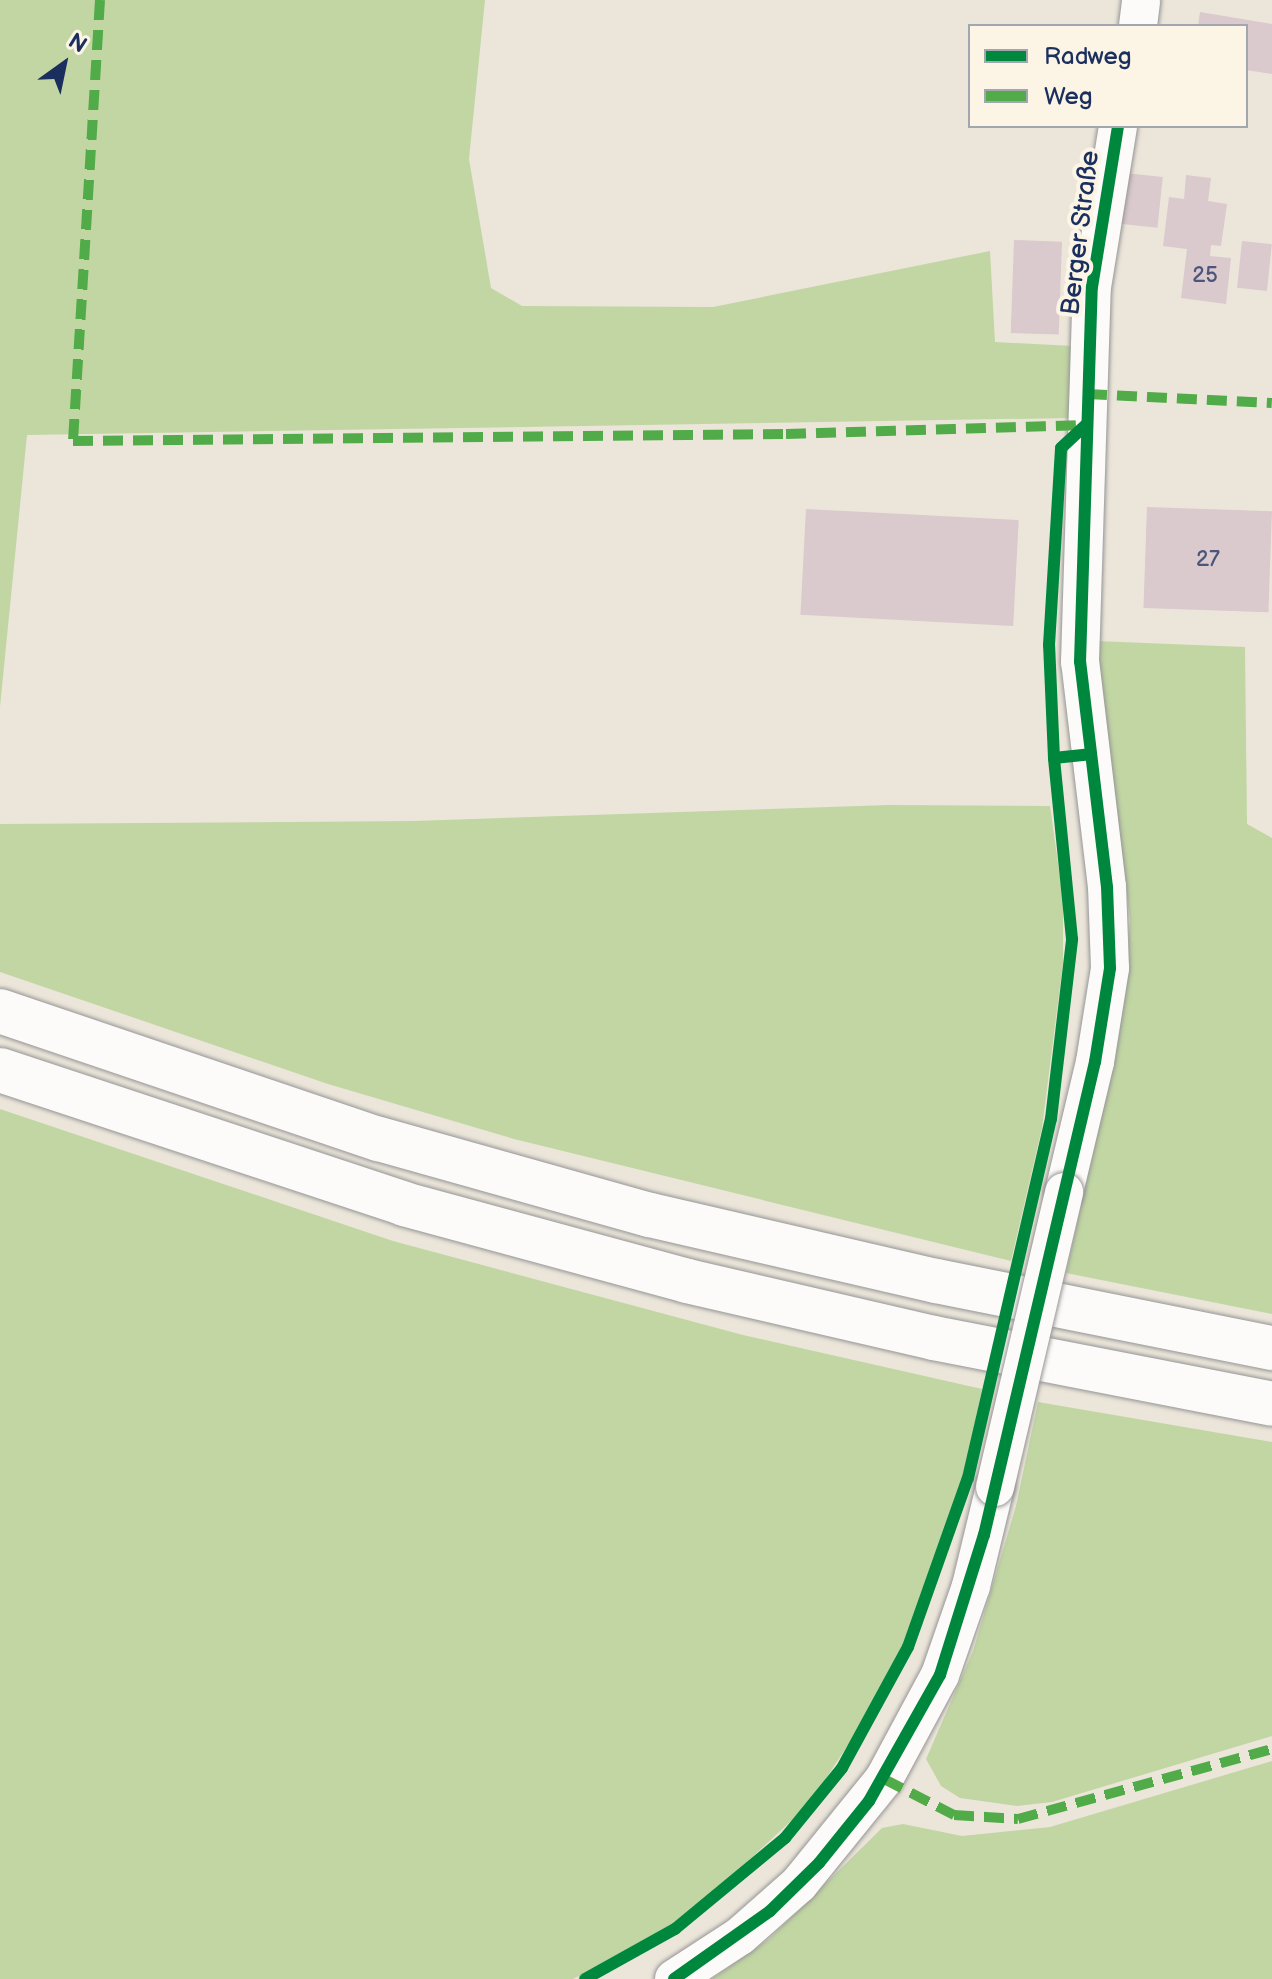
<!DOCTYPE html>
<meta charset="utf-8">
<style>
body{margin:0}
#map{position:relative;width:1272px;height:1979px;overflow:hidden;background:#ece6da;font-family:"Balsamiq Sans",sans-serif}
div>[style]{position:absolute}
.green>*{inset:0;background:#c1d6a3}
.building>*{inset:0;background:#dac9cd;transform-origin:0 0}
.roads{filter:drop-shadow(0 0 2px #959596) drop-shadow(0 0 2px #959596)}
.minor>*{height:38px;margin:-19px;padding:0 19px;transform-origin:19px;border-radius:19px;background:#fcfbf9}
.highway>*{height:44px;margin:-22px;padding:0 22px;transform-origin:22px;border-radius:22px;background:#fcfbf9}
.bridges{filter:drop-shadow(0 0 2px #959596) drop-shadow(0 0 2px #959596)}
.minor-bridge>*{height:38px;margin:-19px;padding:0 19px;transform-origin:19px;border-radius:19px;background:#fcfbf9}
.quiet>*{height:10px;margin-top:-5px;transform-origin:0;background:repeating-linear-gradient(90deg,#52ab49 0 20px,transparent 0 30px)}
.cycleway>*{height:12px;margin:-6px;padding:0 6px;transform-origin:6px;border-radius:6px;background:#00873e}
span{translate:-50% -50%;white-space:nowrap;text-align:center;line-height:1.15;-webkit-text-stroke:8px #fcf5e5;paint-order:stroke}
.number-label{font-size:22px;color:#4b567a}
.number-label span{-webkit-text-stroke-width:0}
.street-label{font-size:26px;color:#1b2f5e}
.legend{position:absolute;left:968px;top:24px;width:280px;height:104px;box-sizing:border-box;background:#fcf5e5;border:2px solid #a2a6af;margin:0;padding:10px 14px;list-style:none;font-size:24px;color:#1b2f5e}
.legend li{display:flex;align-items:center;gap:16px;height:40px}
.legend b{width:40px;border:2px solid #a2a6af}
.north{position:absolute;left:24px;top:24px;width:80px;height:80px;-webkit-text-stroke:6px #fcf5e5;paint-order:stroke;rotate:33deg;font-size:22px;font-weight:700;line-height:32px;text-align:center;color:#1b2f5e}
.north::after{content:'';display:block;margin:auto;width:28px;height:36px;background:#1b2f5e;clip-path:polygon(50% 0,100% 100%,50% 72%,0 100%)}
</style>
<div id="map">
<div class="green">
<div style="clip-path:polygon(0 0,485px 0,469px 159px,491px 288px,522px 306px,713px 307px,990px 251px,995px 342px,1073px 346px,1071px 418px,27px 435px,0 707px)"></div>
<div style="clip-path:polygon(1096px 641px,1245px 647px,1247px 824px,1272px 838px,1272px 1314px,1066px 1273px,1110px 1074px,1125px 992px,1130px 920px)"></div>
<div style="clip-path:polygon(889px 805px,1050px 806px,1063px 899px,1063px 963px,1042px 1128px,1011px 1261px,514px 1139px,328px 1084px,0 972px,0 824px,414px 821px)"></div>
<div style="clip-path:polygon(0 1109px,393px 1241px,743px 1335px,982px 1389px,966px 1465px,915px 1619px,881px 1694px,810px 1803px,701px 1905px,647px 1940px,573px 1979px,0 1979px)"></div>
<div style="clip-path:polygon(1038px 1402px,1272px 1442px,1272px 1736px,1052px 1802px,1017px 1806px,960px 1798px,941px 1786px,926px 1759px,973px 1651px,1016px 1506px)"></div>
<div style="clip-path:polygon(1272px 1761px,1272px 1979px,712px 1979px,769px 1939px,882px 1828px,903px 1824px,962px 1836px,1050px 1827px)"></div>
</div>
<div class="building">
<div style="clip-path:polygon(1200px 12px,1272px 24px,1272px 74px,1246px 70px,1246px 26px,1198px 26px)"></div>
<div style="left:1125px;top:173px;width:38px;height:51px;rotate:6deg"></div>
<div style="clip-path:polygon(1186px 175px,1211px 178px,1208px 201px,1227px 204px,1221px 246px,1211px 245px,1210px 256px,1231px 258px,1226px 304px,1181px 298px,1187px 249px,1163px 246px,1169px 197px,1184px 199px)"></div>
<div style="left:1014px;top:240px;width:48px;height:93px;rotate:2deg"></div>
<div style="left:1242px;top:241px;width:30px;height:47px;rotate:6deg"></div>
<div style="left:1147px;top:507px;width:125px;height:101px;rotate:2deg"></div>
<div style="left:806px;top:509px;width:213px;height:106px;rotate:3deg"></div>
</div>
<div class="roads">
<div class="minor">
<div style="left:1138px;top:26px;width:26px;rotate:-83deg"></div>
<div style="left:1064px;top:1192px;width:134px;rotate:-76.6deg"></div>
<div style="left:1095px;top:1062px;width:95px;rotate:-80.9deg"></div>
<div style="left:1110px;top:968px;width:81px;rotate:-92.1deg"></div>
<div style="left:1107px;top:887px;width:227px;rotate:-96.8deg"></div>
<div style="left:1080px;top:662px;width:375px;rotate:-88.2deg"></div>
<div style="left:1092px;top:287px;width:163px;rotate:-80.8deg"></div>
<div style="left:674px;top:1979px;width:79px;rotate:-33.1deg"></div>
<div style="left:740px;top:1936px;width:79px;rotate:-41.4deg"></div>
<div style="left:799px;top:1884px;width:135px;rotate:-51deg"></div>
<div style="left:884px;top:1779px;width:118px;rotate:-61.7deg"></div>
<div style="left:940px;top:1675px;width:94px;rotate:-70.8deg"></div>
<div style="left:971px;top:1586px;width:102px;rotate:-76.4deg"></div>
</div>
<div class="highway">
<div style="left:0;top:1011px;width:400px;rotate:18.7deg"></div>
<div style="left:379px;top:1139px;width:281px;rotate:15.7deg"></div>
<div style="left:650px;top:1215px;width:294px;rotate:13deg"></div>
<div style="left:936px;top:1281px;width:343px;rotate:11.3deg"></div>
<div style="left:0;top:1070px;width:426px;rotate:18.3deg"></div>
<div style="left:404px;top:1204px;width:293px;rotate:15.2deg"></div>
<div style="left:687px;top:1281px;width:253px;rotate:13deg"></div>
<div style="left:934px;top:1338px;width:344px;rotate:11deg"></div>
</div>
</div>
<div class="bridges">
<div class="minor-bridge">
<div style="left:995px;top:1487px;width:303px;rotate:-76.8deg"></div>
</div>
</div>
<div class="quiet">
<div style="left:100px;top:0;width:442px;rotate:93.5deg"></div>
<div style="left:73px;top:441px;width:713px;rotate:-0.56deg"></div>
<div style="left:786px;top:434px;width:300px;rotate:-1.7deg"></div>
<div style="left:1087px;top:394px;width:185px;rotate:2.8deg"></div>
<div style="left:884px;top:1779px;width:79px;rotate:27.2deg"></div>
<div style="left:954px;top:1815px;width:64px;rotate:3.6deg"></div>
<div style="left:1018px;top:1819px;width:263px;rotate:-15.4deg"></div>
</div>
<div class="cycleway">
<div style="left:1054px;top:758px;width:113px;rotate:-92.5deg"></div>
<div style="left:1049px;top:645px;width:197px;rotate:-86.5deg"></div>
<div style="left:1061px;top:448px;width:34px;rotate:-43deg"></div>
<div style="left:585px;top:1979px;width:103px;rotate:-29.1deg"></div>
<div style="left:675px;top:1929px;width:143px;rotate:-39.6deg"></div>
<div style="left:785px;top:1838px;width:90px;rotate:-50.8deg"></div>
<div style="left:842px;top:1768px;width:138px;rotate:-61.4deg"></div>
<div style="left:908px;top:1647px;width:179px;rotate:-70.5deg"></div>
<div style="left:968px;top:1478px;width:368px;rotate:-77deg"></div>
<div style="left:1051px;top:1119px;width:181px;rotate:-83.3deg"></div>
<div style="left:1072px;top:939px;width:182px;rotate:-95.7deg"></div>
<div style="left:1054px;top:758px;width:36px;rotate:-6deg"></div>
<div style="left:674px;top:1979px;width:118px;rotate:-35.3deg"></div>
<div style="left:770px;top:1911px;width:69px;rotate:-44.4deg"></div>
<div style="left:819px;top:1863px;width:80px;rotate:-51.1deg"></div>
<div style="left:869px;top:1801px;width:145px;rotate:-60.6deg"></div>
<div style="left:940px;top:1675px;width:147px;rotate:-72.6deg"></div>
<div style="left:984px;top:1535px;width:486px;rotate:-76.8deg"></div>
<div style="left:1095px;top:1062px;width:95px;rotate:-80.9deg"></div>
<div style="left:1110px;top:968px;width:81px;rotate:-92.1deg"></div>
<div style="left:1107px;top:887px;width:227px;rotate:-96.8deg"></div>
<div style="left:1080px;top:662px;width:375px;rotate:-88.2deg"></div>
<div style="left:1092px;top:287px;width:163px;rotate:-80.8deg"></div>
</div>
<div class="number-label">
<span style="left:1205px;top:276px">25</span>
<span style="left:1208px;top:560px">27</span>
</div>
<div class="street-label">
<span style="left:1081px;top:233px;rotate:-83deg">Berger Straße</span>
</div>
<ul class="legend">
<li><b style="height:10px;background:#00873e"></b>Radweg</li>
<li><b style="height:10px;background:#52ab49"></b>Weg</li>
</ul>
<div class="north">N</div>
</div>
